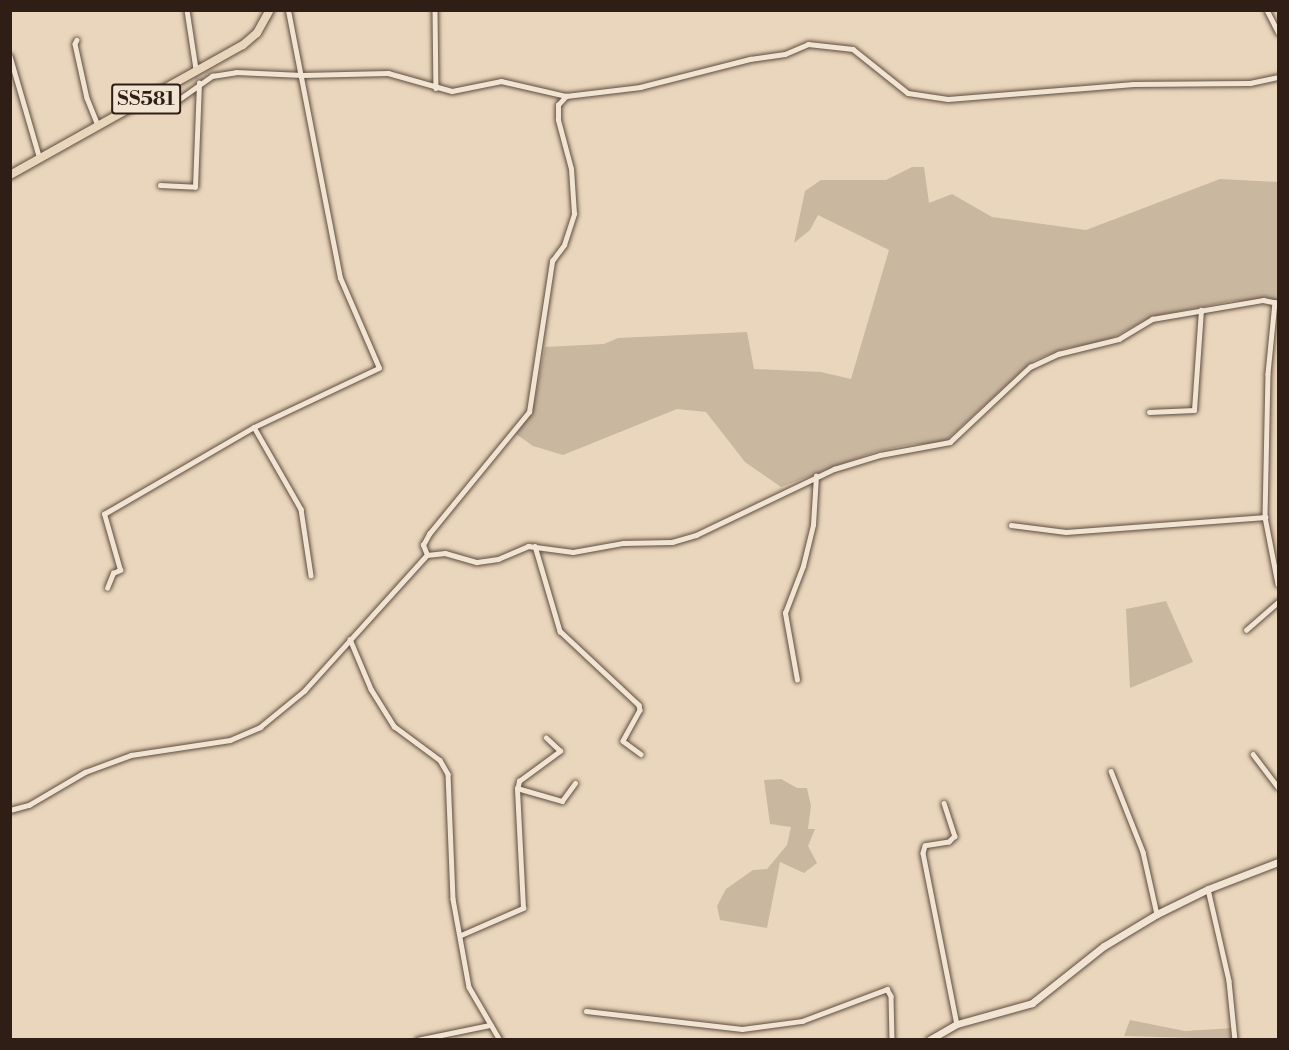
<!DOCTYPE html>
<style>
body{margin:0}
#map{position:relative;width:1289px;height:1050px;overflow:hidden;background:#ead6bc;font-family:"Libre Bodoni",serif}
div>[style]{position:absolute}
.green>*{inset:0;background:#cab7a0}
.roads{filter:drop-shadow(0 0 2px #5e4c3f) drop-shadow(0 0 2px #5e4c3f)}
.street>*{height:4.5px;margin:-2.25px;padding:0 2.25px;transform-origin:2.25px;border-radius:2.25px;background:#f1e4d3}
.secondary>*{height:7px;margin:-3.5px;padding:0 3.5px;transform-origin:3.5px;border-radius:3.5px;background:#f1e4d3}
.primary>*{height:8px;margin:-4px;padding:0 4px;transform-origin:4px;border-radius:4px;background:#ead6bc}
span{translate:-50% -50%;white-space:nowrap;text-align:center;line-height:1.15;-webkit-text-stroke:6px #f1e4d3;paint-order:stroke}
.shield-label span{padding:2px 4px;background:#f1e4d3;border:2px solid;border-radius:4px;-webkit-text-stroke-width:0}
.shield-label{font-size:20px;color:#2f1e15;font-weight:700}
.frame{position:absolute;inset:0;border:12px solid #2f1e15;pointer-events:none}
</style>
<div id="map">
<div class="green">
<div style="clip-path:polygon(912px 167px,924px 167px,929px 203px,952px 194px,992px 217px,1086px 230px,1220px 179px,1278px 182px,1278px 301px,1231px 301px,1151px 317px,1106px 341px,1066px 348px,1034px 360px,942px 444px,913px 444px,874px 452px,781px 487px,745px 462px,706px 412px,677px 409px,563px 455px,533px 446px,516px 434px,534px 404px,545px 347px,604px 344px,618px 338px,747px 332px,754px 369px,821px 372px,851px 379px,889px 250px,818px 215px,810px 230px,794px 243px,805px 191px,821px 180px,886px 180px)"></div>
<div style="clip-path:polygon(1166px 601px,1193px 662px,1130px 688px,1126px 609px)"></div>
<div style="clip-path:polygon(781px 779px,797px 788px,807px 788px,811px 806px,808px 829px,815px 829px,808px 846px,817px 863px,804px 873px,780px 862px,767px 928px,720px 920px,717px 906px,726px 889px,753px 870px,767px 869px,787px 845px,791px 827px,770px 824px,764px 780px)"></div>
<div style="clip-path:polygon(1130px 1020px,1185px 1031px,1234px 1028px,1233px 1039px,1124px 1036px)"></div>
</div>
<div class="roads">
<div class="street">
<div style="left:187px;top:10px;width:60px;rotate:81.3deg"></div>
<div style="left:435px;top:10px;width:78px;rotate:89.3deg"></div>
<div style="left:1267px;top:10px;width:25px;rotate:63deg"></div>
<div style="left:77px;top:40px;width:4px;rotate:117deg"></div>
<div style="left:75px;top:44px;width:55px;rotate:77.5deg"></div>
<div style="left:87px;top:98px;width:29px;rotate:68deg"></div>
<div style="left:10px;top:56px;width:107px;rotate:73.8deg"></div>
<div style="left:148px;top:98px;width:30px;rotate:4deg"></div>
<div style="left:178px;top:100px;width:42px;rotate:-35.2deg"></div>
<div style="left:212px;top:76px;width:24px;rotate:-9deg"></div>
<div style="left:236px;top:72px;width:66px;rotate:2.6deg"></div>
<div style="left:302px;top:75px;width:86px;rotate:-1.3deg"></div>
<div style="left:388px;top:73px;width:66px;rotate:15.7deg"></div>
<div style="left:452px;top:91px;width:50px;rotate:-11.5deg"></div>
<div style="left:501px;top:81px;width:67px;rotate:13deg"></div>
<div style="left:160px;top:185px;width:35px;rotate:3deg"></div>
<div style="left:195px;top:187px;width:104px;rotate:-87.8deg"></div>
<div style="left:1275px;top:302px;width:72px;rotate:95.6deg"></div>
<div style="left:1268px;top:374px;width:143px;rotate:91.2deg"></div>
<div style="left:1265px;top:517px;width:68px;rotate:79deg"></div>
<div style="left:1149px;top:412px;width:45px;rotate:-2.5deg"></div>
<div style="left:1194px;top:410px;width:100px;rotate:-86deg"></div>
<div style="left:254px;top:427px;width:95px;rotate:60.2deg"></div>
<div style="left:301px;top:509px;width:67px;rotate:81.4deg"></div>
<div style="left:1011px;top:525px;width:55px;rotate:7.3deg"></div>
<div style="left:1066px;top:532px;width:200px;rotate:-4.3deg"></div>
<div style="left:535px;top:546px;width:89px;rotate:73.6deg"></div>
<div style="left:560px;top:631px;width:108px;rotate:43.1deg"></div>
<div style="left:639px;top:705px;width:5px;rotate:79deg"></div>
<div style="left:640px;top:710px;width:35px;rotate:119deg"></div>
<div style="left:623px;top:741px;width:22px;rotate:36deg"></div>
<div style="left:427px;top:555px;width:11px;rotate:-112deg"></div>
<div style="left:423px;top:545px;width:13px;rotate:-61deg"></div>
<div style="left:429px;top:534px;width:158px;rotate:-50.7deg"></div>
<div style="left:529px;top:412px;width:153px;rotate:-81.3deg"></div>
<div style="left:552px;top:261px;width:20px;rotate:-53deg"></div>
<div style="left:564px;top:245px;width:33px;rotate:-72deg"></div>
<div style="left:574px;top:214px;width:45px;rotate:-93.8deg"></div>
<div style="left:571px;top:169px;width:51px;rotate:-104.9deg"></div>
<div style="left:558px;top:120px;width:15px;rotate:-90deg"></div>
<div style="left:558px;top:105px;width:12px;rotate:-48deg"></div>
<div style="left:566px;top:96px;width:75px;rotate:-6.9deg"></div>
<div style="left:640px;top:87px;width:114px;rotate:-14.3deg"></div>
<div style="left:750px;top:59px;width:35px;rotate:-8deg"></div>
<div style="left:785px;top:54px;width:25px;rotate:-23deg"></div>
<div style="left:808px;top:44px;width:45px;rotate:6.3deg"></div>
<div style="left:853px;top:49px;width:70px;rotate:38.7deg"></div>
<div style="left:908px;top:93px;width:40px;rotate:8.5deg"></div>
<div style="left:948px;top:99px;width:186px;rotate:-4.6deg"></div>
<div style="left:1133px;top:84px;width:117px;rotate:-0.5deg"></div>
<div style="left:1250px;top:83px;width:29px;rotate:-12deg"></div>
<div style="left:107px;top:588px;width:16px;rotate:-68deg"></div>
<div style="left:113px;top:573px;width:8px;rotate:-23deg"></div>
<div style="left:120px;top:570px;width:58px;rotate:-105.9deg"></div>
<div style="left:104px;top:514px;width:173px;rotate:-30.1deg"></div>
<div style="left:254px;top:427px;width:138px;rotate:-25.3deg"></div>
<div style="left:379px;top:368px;width:98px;rotate:-113.4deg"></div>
<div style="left:340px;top:278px;width:273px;rotate:-101deg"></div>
<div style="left:1246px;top:630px;width:43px;rotate:-41.2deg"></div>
<div style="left:350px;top:639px;width:54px;rotate:67.2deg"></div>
<div style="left:371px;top:689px;width:44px;rotate:58.1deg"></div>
<div style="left:394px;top:726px;width:57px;rotate:36.5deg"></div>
<div style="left:440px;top:760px;width:16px;rotate:60deg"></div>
<div style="left:448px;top:774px;width:125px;rotate:87.7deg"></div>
<div style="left:453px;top:899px;width:89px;rotate:79.7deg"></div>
<div style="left:469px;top:987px;width:61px;rotate:59.7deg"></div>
<div style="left:797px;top:680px;width:68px;rotate:-100.2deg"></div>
<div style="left:785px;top:613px;width:50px;rotate:-69deg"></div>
<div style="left:803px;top:566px;width:42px;rotate:-76.3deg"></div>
<div style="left:813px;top:525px;width:49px;rotate:-86.5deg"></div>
<div style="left:1253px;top:754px;width:41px;rotate:52.9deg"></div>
<div style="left:1111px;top:771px;width:87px;rotate:68.4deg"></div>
<div style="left:1143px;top:852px;width:64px;rotate:77.3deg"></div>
<div style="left:518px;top:786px;width:5px;rotate:-79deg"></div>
<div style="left:519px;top:781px;width:51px;rotate:-36.2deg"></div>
<div style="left:560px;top:751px;width:19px;rotate:-137deg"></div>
<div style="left:944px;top:803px;width:35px;rotate:72deg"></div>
<div style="left:955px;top:836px;width:8px;rotate:135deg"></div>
<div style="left:949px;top:842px;width:24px;rotate:171deg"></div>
<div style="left:925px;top:846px;width:7px;rotate:106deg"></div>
<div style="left:923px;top:853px;width:174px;rotate:78.8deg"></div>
<div style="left:10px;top:810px;width:20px;rotate:-15deg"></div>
<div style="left:29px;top:805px;width:65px;rotate:-30.5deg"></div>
<div style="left:85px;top:772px;width:49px;rotate:-20.3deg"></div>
<div style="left:131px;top:755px;width:100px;rotate:-8.6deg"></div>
<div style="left:230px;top:740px;width:33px;rotate:-23deg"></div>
<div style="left:260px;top:727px;width:57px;rotate:-39.3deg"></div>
<div style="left:304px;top:691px;width:183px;rotate:-47.9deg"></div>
<div style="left:427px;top:555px;width:18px;rotate:-6deg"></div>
<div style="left:445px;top:553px;width:33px;rotate:16deg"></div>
<div style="left:477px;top:562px;width:21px;rotate:-8deg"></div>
<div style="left:498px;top:559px;width:33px;rotate:-23deg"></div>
<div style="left:528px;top:546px;width:45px;rotate:7.6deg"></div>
<div style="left:573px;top:552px;width:51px;rotate:-10.2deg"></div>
<div style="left:623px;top:543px;width:49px;rotate:-1.2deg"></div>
<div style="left:672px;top:542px;width:25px;rotate:-16deg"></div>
<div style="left:696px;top:535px;width:153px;rotate:-25.6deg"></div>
<div style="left:834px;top:469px;width:48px;rotate:-16.9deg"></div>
<div style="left:880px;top:455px;width:71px;rotate:-10.5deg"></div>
<div style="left:950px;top:442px;width:110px;rotate:-43.2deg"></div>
<div style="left:1030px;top:367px;width:31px;rotate:-25deg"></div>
<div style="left:1058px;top:354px;width:63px;rotate:-13.8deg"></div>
<div style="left:1119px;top:339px;width:39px;rotate:-31deg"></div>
<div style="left:1152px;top:319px;width:113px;rotate:-9.7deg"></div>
<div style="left:1263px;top:300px;width:15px;rotate:11deg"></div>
<div style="left:1208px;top:889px;width:94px;rotate:77.1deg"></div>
<div style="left:1229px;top:981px;width:59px;rotate:84.2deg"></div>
<div style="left:461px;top:935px;width:68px;rotate:-23.5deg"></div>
<div style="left:523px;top:908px;width:120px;rotate:-92.9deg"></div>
<div style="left:517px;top:788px;width:47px;rotate:16.1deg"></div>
<div style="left:562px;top:801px;width:22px;rotate:-54deg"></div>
<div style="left:586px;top:1011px;width:157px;rotate:6.6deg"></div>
<div style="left:742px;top:1029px;width:61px;rotate:-7.6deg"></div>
<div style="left:802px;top:1021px;width:91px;rotate:-20.6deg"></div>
<div style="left:887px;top:989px;width:8px;rotate:60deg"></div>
<div style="left:891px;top:996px;width:44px;rotate:88.7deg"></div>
<div style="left:417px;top:1040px;width:75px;rotate:-11.6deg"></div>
</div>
<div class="secondary">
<div style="left:929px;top:1040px;width:32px;rotate:-30deg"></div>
<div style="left:957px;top:1024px;width:78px;rotate:-15.6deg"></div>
<div style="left:1032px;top:1003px;width:92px;rotate:-38.4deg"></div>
<div style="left:1104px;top:946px;width:62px;rotate:-31.1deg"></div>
<div style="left:1157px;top:914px;width:57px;rotate:-26.1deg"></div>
<div style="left:1208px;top:889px;width:75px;rotate:-21.1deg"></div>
</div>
<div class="primary">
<div style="left:10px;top:175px;width:267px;rotate:-29.2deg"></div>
<div style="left:243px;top:45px;width:18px;rotate:-41deg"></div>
<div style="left:257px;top:33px;width:26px;rotate:-61deg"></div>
</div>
</div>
<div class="shield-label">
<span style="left:146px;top:99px">SS581</span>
</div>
<div class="frame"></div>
</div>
